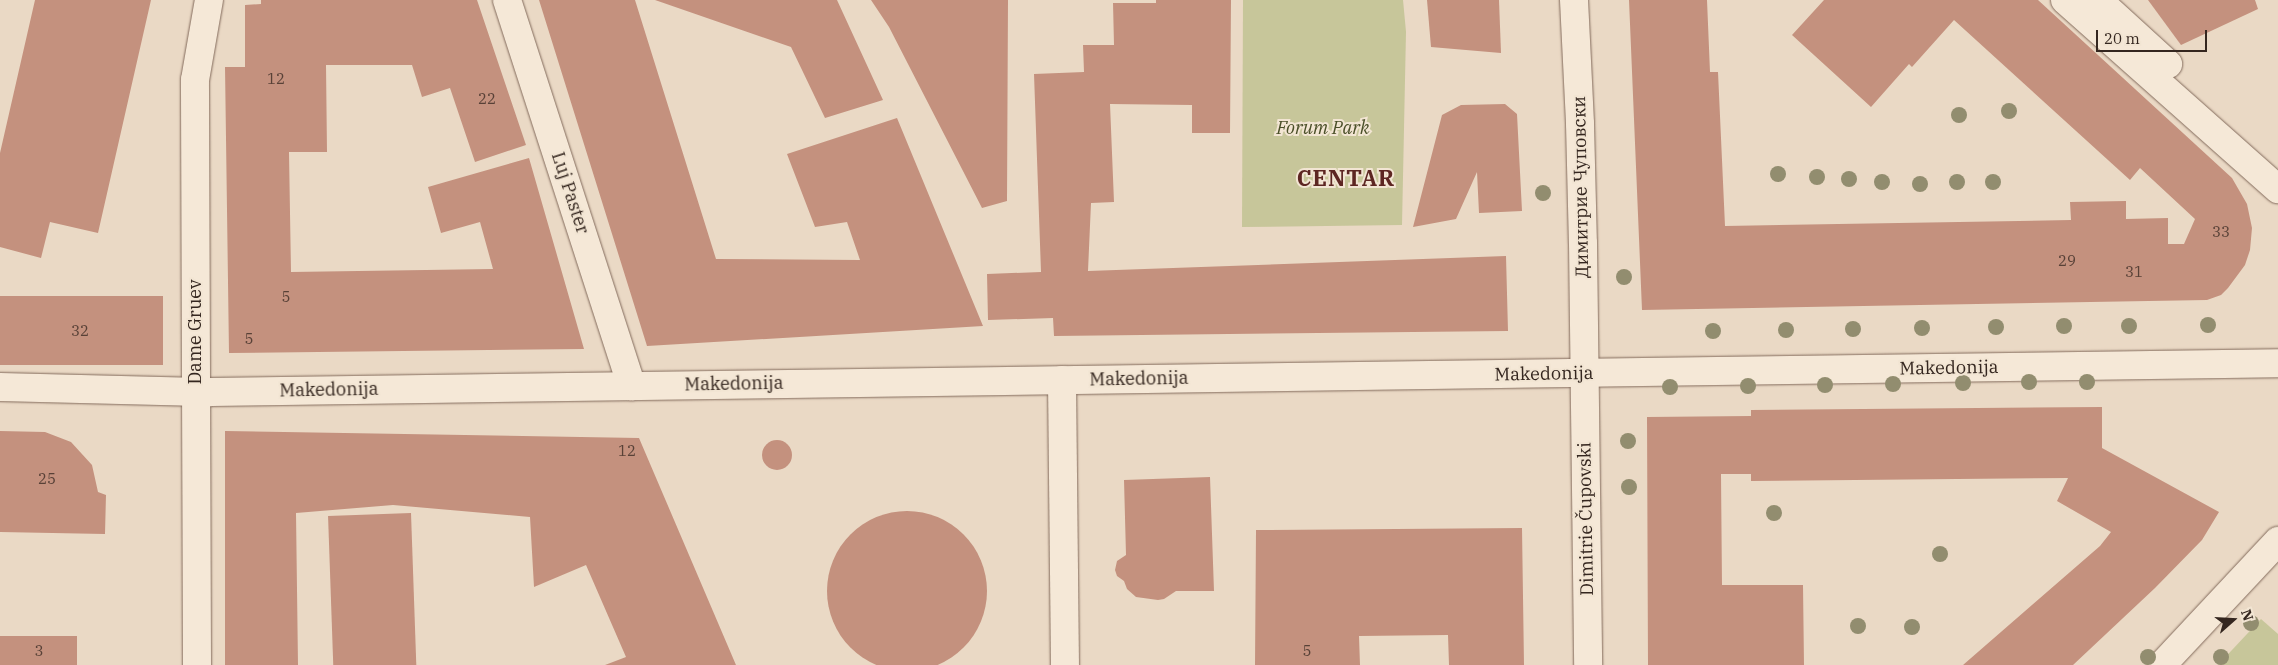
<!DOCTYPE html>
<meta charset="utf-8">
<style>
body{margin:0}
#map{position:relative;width:2278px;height:665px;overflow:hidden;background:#ead9c5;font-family:"IBM Plex Serif",serif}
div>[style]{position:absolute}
.green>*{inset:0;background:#c7c69a}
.building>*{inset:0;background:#c4917e;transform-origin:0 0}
.round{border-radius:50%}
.roads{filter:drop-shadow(0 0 1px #836b5c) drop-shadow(0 0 1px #836b5c)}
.street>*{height:28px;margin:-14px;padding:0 14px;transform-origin:14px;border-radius:14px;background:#f5e8d7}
.secondary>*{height:28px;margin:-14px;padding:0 14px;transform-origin:14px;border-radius:14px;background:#f5e8d7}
.trees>*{width:16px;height:16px;margin:-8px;border-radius:50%;background:#928d6f}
span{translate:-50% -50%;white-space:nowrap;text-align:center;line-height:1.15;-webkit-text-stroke:4px #f2e5d3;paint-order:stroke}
.number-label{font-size:15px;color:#584137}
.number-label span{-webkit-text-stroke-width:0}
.park-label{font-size:18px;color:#4a4f28;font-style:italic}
.street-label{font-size:18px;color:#34261f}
.district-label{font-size:22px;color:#5d2622;font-weight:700;letter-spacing:1px}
.north{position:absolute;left:2208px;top:595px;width:50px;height:50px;-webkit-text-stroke:4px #f2e5d3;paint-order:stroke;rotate:71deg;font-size:14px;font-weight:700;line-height:20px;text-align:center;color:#34261f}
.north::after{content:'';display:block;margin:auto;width:18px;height:22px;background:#34261f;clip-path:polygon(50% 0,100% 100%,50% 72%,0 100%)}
.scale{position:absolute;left:2096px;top:30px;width:111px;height:22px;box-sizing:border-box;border:2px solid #34261f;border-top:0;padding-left:6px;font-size:15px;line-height:18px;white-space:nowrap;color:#34261f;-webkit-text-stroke:4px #f2e5d3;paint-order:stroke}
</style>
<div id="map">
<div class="green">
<div style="clip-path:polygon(1243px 0,1403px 0,1406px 32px,1402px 225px,1242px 227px)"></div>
<div style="clip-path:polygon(2261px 619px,2278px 634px,2278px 665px,2218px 665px)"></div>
</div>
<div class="building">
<div style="clip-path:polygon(35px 0,151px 0,98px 233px,50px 222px,41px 258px,0 247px,0 153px)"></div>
<div style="clip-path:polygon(261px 0,477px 0,526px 145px,475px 162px,450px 88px,422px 97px,412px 65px,326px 65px,327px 152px,289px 152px,291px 272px,493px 269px,480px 222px,441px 233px,428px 187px,529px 158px,584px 349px,229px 353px,225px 67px,245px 67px,245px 5px,261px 4px)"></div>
<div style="clip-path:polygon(539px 0,635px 0,716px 259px,860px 260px,847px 222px,815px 227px,787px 154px,897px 118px,983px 326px,647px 346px)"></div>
<div style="clip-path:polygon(655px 0,837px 0,883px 100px,825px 118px,791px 47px)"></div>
<div style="clip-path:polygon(871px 0,1008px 0,1007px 201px,982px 208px,889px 27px)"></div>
<div style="clip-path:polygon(1156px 0,1231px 0,1230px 133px,1192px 133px,1192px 105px,1110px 104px,1114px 202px,1091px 203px,1088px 271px,1506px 256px,1508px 331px,1054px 336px,1053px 318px,988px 320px,987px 274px,1041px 272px,1034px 74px,1084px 72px,1083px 45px,1114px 45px,1113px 3px,1156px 3px)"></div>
<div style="clip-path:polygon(1427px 0,1499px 0,1501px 53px,1431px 47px)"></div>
<div style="clip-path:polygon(1629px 0,1707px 0,1710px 72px,1718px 72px,1725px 226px,2071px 220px,2070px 202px,2126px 201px,2126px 219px,2168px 218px,2168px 244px,2184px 244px,2195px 219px,2140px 168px,2130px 180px,1954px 20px,1912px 67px,1909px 64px,1871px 107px,1792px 35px,1824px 0,2038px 0,2232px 178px,2247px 204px,2252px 228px,2250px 250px,2245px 265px,2228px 288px,2221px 295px,2207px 300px,1642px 310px)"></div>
<div style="clip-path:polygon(2148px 0,2255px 0,2258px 9px,2181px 45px)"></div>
<div style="clip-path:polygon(1505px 104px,1517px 114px,1522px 211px,1479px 213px,1477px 172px,1456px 219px,1413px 227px,1442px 115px,1461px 105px)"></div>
<div style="left:0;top:296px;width:163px;height:69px"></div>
<div style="clip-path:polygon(2102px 407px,2102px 448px,2219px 512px,2202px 540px,2155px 588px,2073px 665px,1963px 665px,2100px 546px,2111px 532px,2057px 501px,2068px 478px,1751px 481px,1751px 474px,1721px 474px,1722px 585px,1803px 585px,1804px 665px,1648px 665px,1647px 417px,1751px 416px,1751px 410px)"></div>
<div style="clip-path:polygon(0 431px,45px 432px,71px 442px,92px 465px,98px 492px,106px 495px,105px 534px,0 532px)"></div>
<div style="clip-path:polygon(225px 431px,639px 438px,736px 665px,605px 665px,626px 657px,586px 565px,534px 587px,530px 517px,393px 505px,296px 513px,298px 665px,225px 665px)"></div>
<div class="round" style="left:762px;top:440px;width:30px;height:30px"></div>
<div style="clip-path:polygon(1210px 477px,1214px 591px,1176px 591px,1164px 599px,1158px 600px,1136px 597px,1127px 589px,1124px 581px,1117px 576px,1115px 570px,1117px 561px,1126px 555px,1124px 480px)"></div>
<div class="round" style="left:827px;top:511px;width:160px;height:160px"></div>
<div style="left:411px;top:513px;width:152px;height:83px;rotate:88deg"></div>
<div style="clip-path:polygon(1522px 528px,1524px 665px,1449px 665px,1448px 635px,1359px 636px,1360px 665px,1255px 665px,1256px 530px)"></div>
<div style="left:0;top:636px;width:77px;height:29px"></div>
</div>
<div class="roads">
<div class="street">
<div style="left:507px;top:0;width:406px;rotate:72.1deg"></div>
<div style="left:2065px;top:0;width:285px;rotate:41.6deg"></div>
<div style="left:2098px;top:0;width:95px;rotate:42.4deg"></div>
<div style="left:1062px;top:380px;width:285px;rotate:89.4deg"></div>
<div style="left:0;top:387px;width:211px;rotate:1.4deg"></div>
<div style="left:211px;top:392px;width:2067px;rotate:-0.8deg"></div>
<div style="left:2162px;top:665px;width:170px;rotate:-46.9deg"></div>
</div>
<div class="secondary">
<div style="left:1574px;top:0;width:124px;rotate:87.2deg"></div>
<div style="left:1580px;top:124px;width:119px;rotate:88.6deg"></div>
<div style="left:1583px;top:243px;width:422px;rotate:89.3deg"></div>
<div style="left:197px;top:665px;width:585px;rotate:-90.2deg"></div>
<div style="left:195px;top:80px;width:81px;rotate:-80.1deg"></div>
</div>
</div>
<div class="trees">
<div style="left:2009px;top:111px"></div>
<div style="left:1959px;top:115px"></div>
<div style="left:1778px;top:174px"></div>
<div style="left:1817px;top:177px"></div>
<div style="left:1849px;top:179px"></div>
<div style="left:1882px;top:182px"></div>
<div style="left:1957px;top:182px"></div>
<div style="left:1993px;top:182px"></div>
<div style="left:1920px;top:184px"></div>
<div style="left:1543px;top:193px"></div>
<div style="left:1624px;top:277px"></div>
<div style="left:2208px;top:325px"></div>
<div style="left:2064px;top:326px"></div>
<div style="left:2129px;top:326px"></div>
<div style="left:1996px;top:327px"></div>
<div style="left:1922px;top:328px"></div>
<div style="left:1853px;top:329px"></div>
<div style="left:1786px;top:330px"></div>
<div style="left:1713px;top:331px"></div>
<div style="left:2029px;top:382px"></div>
<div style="left:2087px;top:382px"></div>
<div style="left:1963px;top:383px"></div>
<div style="left:1893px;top:384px"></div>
<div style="left:1825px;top:385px"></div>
<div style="left:1748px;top:386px"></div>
<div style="left:1670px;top:387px"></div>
<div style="left:1628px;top:441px"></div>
<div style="left:1629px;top:487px"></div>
<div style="left:1774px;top:513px"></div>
<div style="left:1940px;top:554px"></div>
<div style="left:2251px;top:623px"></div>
<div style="left:1858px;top:626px"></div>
<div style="left:1912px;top:627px"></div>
<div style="left:2148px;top:657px"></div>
<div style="left:2221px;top:657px"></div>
</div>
<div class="number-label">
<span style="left:276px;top:79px">12</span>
<span style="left:487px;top:99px">22</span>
<span style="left:2221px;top:232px">33</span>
<span style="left:2067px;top:261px">29</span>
<span style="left:2134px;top:272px">31</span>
<span style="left:286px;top:297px">5</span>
<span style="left:80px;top:331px">32</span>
<span style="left:249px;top:339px">5</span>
<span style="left:627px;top:451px">12</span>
<span style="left:47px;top:479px">25</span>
<span style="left:39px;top:651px">3</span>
<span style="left:1307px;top:651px">5</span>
</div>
<div class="park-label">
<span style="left:1323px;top:128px">Forum Park</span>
</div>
<div class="street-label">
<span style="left:1581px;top:187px;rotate:-91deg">Димитрие Чуповски</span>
<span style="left:570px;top:193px;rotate:72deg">Luj Paster</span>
<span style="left:195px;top:332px;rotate:-90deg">Dame Gruev</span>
<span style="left:1949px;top:368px;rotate:-1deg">Makedonija</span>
<span style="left:1544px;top:374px;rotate:-1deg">Makedonija</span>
<span style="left:1139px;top:379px;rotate:-1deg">Makedonija</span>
<span style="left:734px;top:384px;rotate:-1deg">Makedonija</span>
<span style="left:329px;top:390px;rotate:-1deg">Makedonija</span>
<span style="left:1586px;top:519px;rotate:-91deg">Dimitrie Čupovski</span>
</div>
<div class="district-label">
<span style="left:1346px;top:178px">CENTAR</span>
</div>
<div class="north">N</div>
<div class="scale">20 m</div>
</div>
